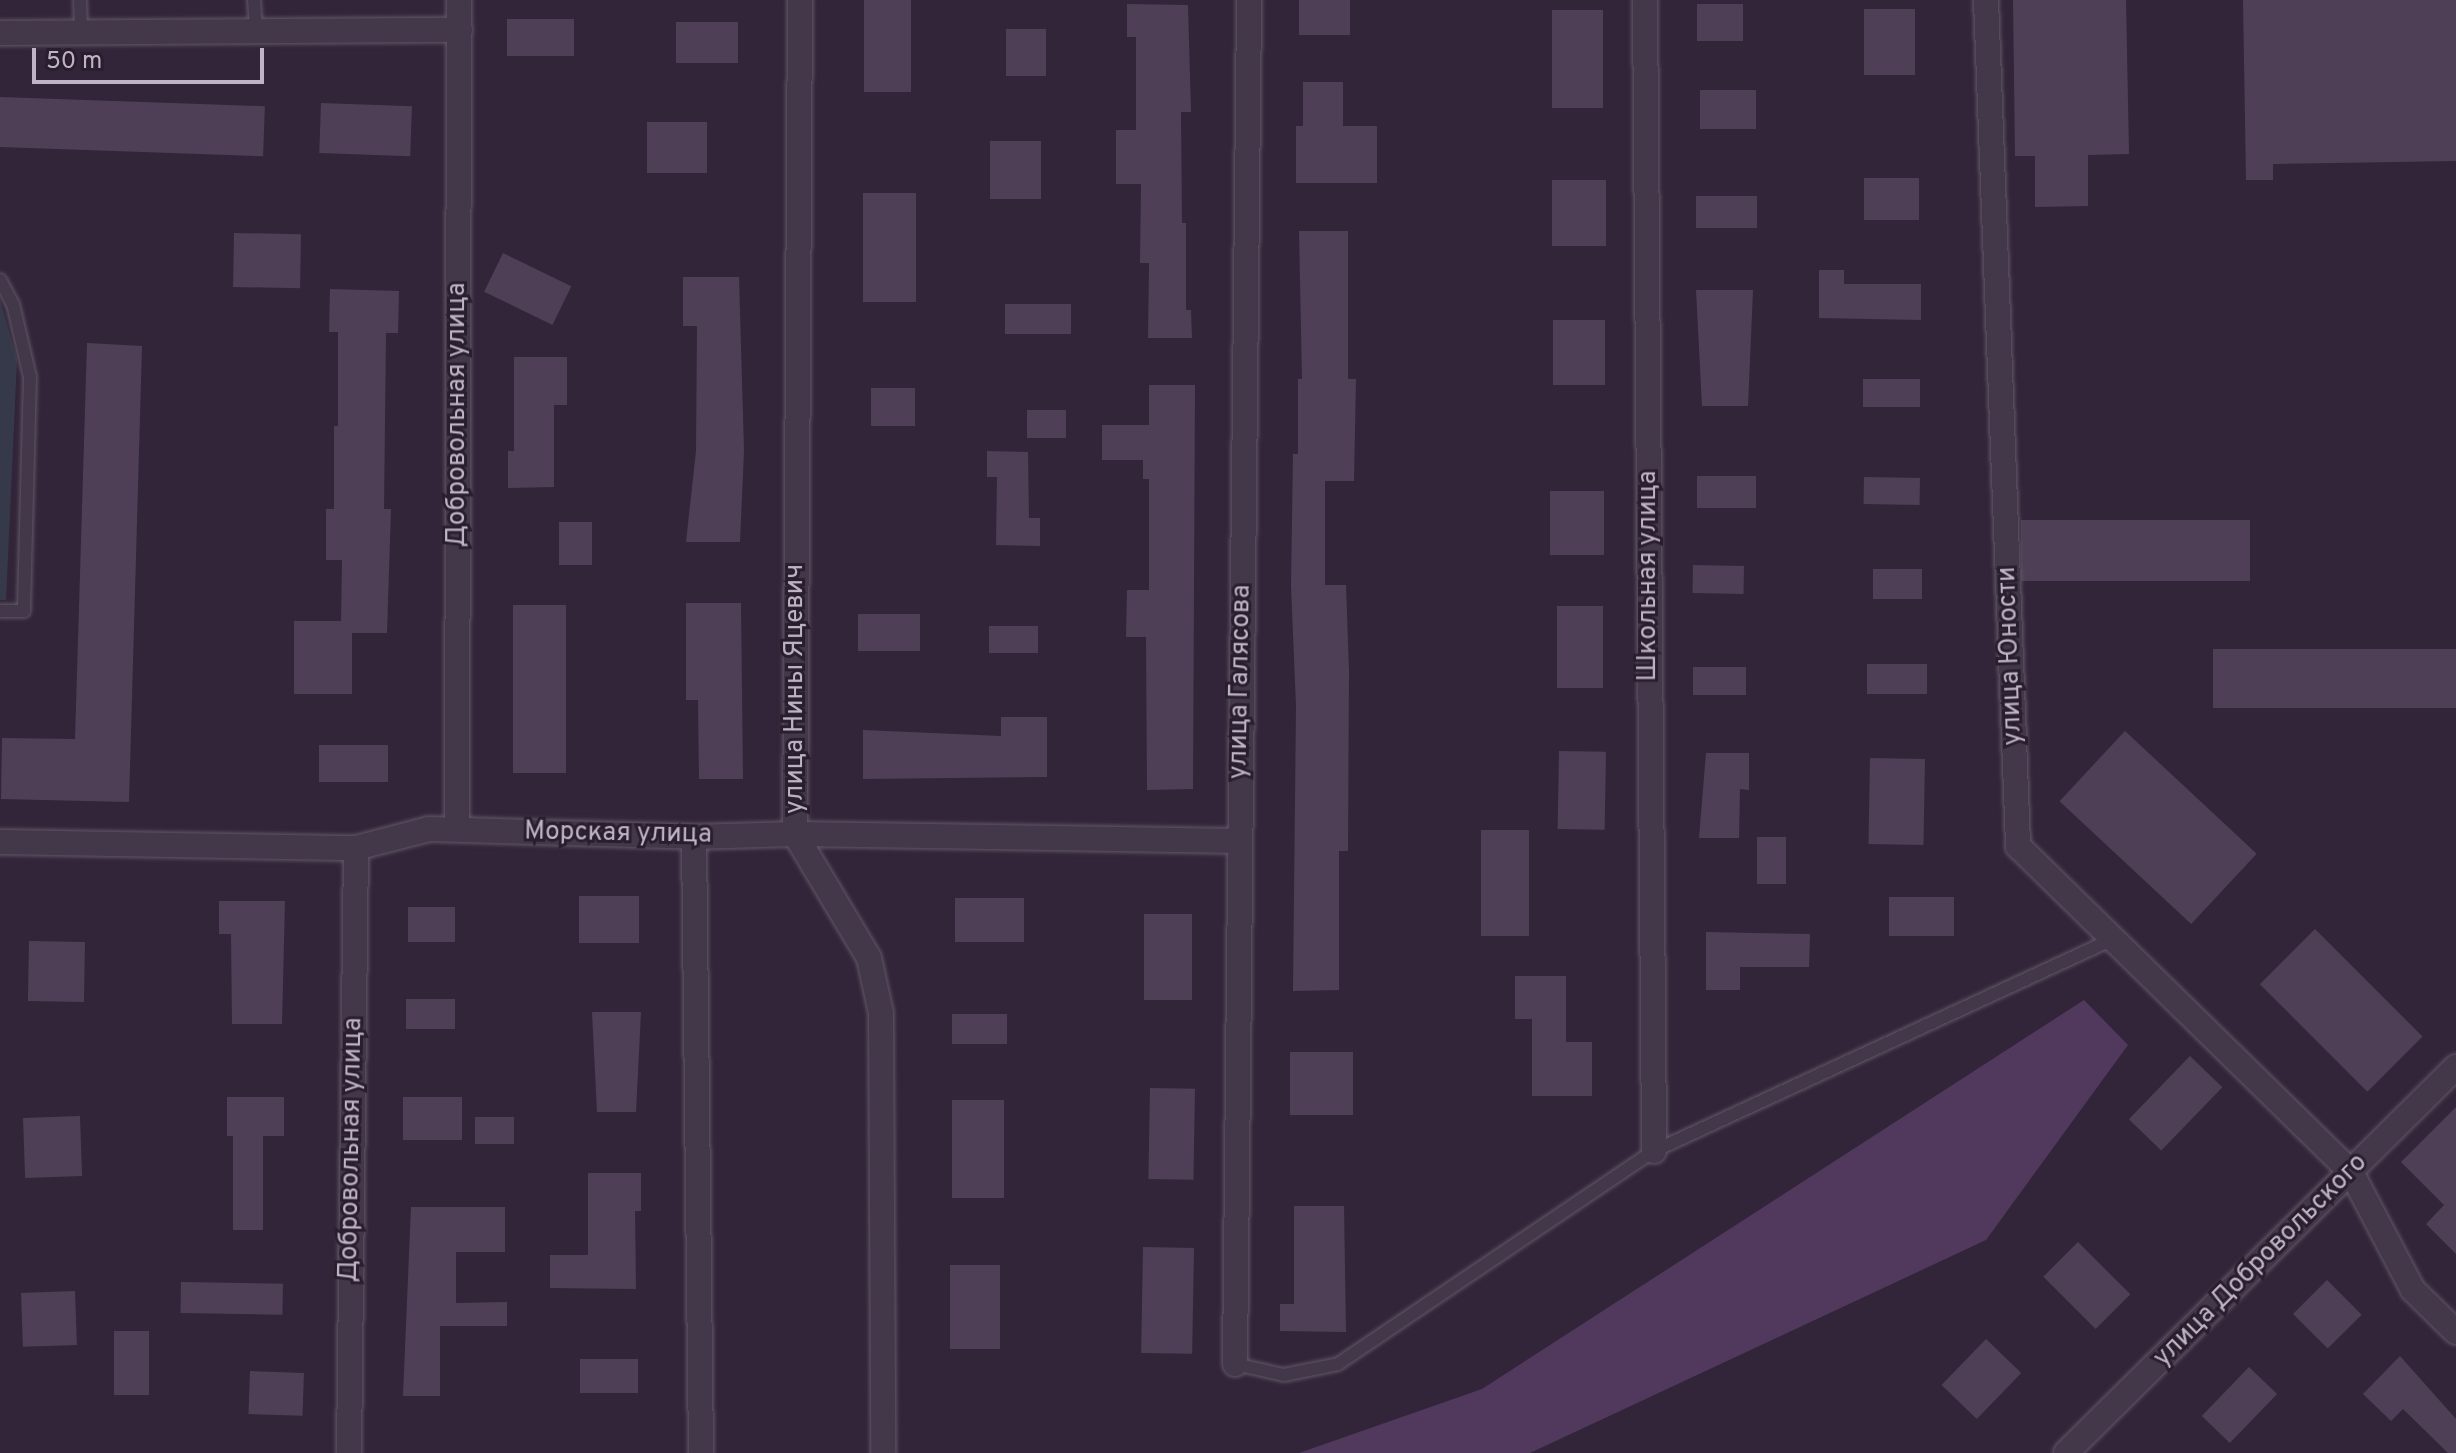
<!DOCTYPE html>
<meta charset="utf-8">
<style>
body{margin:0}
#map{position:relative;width:2456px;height:1453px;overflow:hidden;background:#322539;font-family:Overpass,sans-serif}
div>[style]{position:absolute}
.green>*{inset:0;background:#36394a}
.water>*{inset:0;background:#50395d}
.building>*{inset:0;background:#4e3f57;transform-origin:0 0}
.roads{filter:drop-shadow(0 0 2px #615767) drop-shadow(0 0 2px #615767)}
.lane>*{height:12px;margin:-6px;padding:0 6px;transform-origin:6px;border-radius:6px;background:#43384a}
.street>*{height:24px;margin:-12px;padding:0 12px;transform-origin:12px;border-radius:12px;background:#43384a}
span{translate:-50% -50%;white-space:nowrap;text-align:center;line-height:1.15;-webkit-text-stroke:6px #281e2e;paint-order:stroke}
.street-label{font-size:26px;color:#bfb4c5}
.scale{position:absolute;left:32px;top:48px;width:232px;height:36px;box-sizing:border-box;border:4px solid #bfb4c5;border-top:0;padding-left:10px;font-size:24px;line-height:28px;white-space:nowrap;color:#bfb4c5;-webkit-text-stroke:6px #281e2e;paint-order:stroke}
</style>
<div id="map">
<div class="green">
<div style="clip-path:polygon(0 299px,17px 360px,6px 600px,0 600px)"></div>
</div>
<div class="water">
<div style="clip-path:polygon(2084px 1000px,2128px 1045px,1986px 1240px,1530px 1453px,1299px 1453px,1482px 1389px)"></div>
</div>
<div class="building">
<div style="left:864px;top:0;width:47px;height:92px"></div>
<div style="left:1299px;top:0;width:51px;height:35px"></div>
<div style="clip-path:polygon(2013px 0,2126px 0,2129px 154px,2088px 155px,2088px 206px,2035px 207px,2035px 156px,2015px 156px)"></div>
<div style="clip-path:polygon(2243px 0,2456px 0,2456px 161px,2273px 164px,2273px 180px,2246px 180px)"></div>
<div style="clip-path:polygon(1127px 4px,1188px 5px,1191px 112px,1181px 112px,1182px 223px,1186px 223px,1186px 310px,1191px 310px,1192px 338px,1148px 338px,1149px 263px,1140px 263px,1141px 184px,1116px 184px,1116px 130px,1136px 130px,1136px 37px,1127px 37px)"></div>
<div style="left:1697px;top:4px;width:46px;height:37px"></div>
<div style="left:1864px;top:9px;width:51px;height:66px"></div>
<div style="left:1552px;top:10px;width:51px;height:98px"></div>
<div style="left:507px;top:19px;width:67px;height:37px"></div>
<div style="left:676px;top:22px;width:62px;height:41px"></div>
<div style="left:1006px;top:29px;width:40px;height:47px"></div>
<div style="clip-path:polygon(1303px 82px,1343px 82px,1343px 126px,1377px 126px,1377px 183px,1296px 183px,1296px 126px,1303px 126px)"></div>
<div style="left:1700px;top:90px;width:56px;height:39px"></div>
<div style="left:0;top:97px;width:265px;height:50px;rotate:2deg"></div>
<div style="left:321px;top:103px;width:91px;height:50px;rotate:2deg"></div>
<div style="left:647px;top:122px;width:60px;height:51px"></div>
<div style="left:990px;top:141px;width:51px;height:58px"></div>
<div style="left:1864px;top:178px;width:55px;height:42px"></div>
<div style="left:1552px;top:180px;width:54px;height:66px"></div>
<div style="left:863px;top:193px;width:53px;height:109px"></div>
<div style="left:1696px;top:196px;width:61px;height:32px"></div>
<div style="clip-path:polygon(1299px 231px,1348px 231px,1348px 379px,1356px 379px,1354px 481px,1325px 481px,1325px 585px,1346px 585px,1349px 671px,1348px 851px,1339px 851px,1339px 990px,1293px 991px,1296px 706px,1291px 585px,1293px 454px,1298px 454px,1298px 379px,1302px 379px)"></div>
<div style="left:234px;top:233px;width:67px;height:54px;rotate:1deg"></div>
<div style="left:503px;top:253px;width:76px;height:43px;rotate:26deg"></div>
<div style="clip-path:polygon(1819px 270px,1844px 270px,1844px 284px,1921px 284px,1921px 320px,1819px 318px)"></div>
<div style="clip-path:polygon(683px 277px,739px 277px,744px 451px,740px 542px,686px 542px,696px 451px,697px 326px,683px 326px)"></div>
<div style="clip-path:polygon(330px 289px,399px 291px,398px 333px,386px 333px,384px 509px,391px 509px,387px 633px,352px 633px,352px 694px,294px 694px,294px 621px,341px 621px,342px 560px,326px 560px,326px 509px,334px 509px,334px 426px,338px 426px,338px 332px,329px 332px)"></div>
<div style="clip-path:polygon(1696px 290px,1753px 290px,1748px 406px,1702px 406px)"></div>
<div style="left:1005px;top:304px;width:66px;height:30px"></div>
<div style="left:1553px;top:320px;width:52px;height:65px"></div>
<div style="clip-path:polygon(87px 343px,142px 346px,129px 802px,1px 799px,2px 738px,75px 739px)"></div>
<div style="clip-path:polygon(514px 357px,567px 357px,567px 405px,554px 405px,554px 487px,508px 488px,508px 451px,514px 451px)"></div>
<div style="left:1863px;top:379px;width:57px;height:28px"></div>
<div style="clip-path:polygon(1149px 385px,1195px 385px,1193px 789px,1147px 790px,1146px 637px,1126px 637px,1127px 590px,1149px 590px,1149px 479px,1143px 479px,1143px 460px,1102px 460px,1102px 425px,1149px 425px)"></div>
<div style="left:871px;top:388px;width:44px;height:38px"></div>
<div style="left:1027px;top:410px;width:39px;height:28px"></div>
<div style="clip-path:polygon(987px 451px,1028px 452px,1029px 518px,1040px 518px,1040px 546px,996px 545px,997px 477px,987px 477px)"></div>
<div style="left:1697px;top:476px;width:59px;height:32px"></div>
<div style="left:1864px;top:477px;width:56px;height:27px;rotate:1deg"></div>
<div style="left:1550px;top:491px;width:54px;height:64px"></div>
<div style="left:2250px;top:520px;width:61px;height:229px;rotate:90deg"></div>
<div style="left:592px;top:522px;width:43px;height:33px;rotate:90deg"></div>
<div style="left:1693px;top:565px;width:51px;height:28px;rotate:1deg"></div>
<div style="left:1873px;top:569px;width:49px;height:30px"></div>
<div style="clip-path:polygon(686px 603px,741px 603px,743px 779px,699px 779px,698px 700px,686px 700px)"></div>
<div style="left:513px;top:605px;width:53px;height:168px"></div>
<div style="left:1557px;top:606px;width:46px;height:82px"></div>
<div style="left:858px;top:614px;width:62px;height:37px"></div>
<div style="left:989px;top:626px;width:49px;height:27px"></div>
<div style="left:2213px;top:649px;width:243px;height:59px"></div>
<div style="left:1867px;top:664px;width:60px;height:30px"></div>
<div style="left:1693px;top:667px;width:53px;height:28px"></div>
<div style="clip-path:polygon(1001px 717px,1047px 717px,1047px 777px,863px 779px,863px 730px,1001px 736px)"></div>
<div style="left:2125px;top:731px;width:180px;height:96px;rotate:43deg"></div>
<div style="left:319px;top:745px;width:69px;height:37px"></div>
<div style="left:1559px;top:751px;width:47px;height:78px;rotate:1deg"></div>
<div style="clip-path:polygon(1706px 753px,1749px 753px,1749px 790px,1740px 789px,1739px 838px,1699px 838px)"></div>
<div style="left:1870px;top:758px;width:55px;height:86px;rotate:1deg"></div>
<div style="left:1481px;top:830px;width:48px;height:106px"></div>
<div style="left:1757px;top:837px;width:29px;height:47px"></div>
<div style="left:579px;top:896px;width:60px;height:47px"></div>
<div style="left:1889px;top:897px;width:65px;height:39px"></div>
<div style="left:1024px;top:898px;width:44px;height:69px;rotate:90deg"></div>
<div style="clip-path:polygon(219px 901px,285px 901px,282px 1024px,232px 1024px,231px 934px,219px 934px)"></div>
<div style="left:408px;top:907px;width:47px;height:35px"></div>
<div style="left:1144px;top:914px;width:48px;height:86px"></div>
<div style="left:2315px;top:929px;width:152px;height:78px;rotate:45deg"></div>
<div style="clip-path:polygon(1706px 932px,1810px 934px,1809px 967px,1740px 967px,1740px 990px,1706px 990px)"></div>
<div style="left:29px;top:941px;width:56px;height:60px;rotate:1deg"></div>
<div style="clip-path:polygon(1515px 976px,1566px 976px,1566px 1042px,1592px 1042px,1592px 1096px,1532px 1096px,1532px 1019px,1515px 1019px)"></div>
<div style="left:406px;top:999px;width:49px;height:30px"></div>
<div style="clip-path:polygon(592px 1012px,641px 1012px,636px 1112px,597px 1112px)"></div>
<div style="left:952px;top:1014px;width:55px;height:30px"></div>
<div style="left:1290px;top:1052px;width:63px;height:63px"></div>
<div style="left:2190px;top:1056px;width:45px;height:88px;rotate:44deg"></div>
<div style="left:1150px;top:1088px;width:45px;height:91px;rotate:1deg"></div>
<div style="clip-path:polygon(227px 1097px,284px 1097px,284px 1136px,263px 1136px,263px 1230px,233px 1230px,233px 1136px,227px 1136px)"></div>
<div style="left:403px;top:1097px;width:59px;height:43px"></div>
<div style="left:952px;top:1100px;width:52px;height:98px"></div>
<div style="clip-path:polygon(2456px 1107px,2456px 1254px,2426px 1224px,2444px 1205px,2401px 1162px)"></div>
<div style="left:80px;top:1116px;width:60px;height:57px;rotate:88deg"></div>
<div style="left:475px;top:1117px;width:39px;height:27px"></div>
<div style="clip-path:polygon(588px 1173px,641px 1173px,641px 1211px,635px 1211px,636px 1289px,550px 1288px,550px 1255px,588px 1255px)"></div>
<div style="clip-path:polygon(1294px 1206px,1344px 1206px,1346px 1332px,1280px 1331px,1280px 1304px,1294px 1304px)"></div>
<div style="clip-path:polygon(411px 1207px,505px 1207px,505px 1252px,456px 1252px,456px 1303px,507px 1302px,507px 1326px,440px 1326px,440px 1396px,403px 1396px)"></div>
<div style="left:2078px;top:1242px;width:74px;height:49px;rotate:45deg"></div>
<div style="left:1143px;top:1247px;width:51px;height:106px;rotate:1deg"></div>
<div style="left:950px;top:1265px;width:50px;height:84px"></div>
<div style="left:2327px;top:1280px;width:49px;height:48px;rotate:45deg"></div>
<div style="left:181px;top:1282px;width:102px;height:31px;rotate:1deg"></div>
<div style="left:75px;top:1291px;width:54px;height:54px;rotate:88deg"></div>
<div style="left:114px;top:1331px;width:35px;height:64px"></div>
<div style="left:1986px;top:1339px;width:49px;height:64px;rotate:44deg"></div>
<div style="clip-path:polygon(2400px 1356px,2456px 1419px,2456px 1453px,2448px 1453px,2403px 1409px,2391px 1421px,2363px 1394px)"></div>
<div style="left:580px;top:1359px;width:58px;height:34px"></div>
<div style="left:2249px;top:1367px;width:39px;height:68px;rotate:44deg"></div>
<div style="left:250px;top:1371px;width:54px;height:43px;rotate:2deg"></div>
</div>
<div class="roads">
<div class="lane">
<div style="left:80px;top:0;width:33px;rotate:88deg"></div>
<div style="left:254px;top:0;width:31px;rotate:86deg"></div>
<div style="left:0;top:280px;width:27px;rotate:62deg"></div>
<div style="left:13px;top:304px;width:75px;rotate:76.9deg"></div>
<div style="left:30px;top:377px;width:234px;rotate:91.5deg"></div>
<div style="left:24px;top:611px;width:24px;rotate:180deg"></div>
<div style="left:1235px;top:1364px;width:50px;rotate:12.7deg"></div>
<div style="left:1284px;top:1375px;width:55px;rotate:-11.5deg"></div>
<div style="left:1338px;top:1364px;width:381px;rotate:-34deg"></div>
<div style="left:1654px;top:1151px;width:506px;rotate:-24.79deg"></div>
</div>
<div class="street">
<div style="left:800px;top:0;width:834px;rotate:90.34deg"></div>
<div style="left:795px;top:834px;width:144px;rotate:59.2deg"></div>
<div style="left:869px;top:958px;width:56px;rotate:77.7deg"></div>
<div style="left:881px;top:1013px;width:440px;rotate:89.7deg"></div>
<div style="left:1645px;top:0;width:1151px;rotate:89.55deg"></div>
<div style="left:1986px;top:0;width:847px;rotate:87.83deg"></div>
<div style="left:2018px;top:846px;width:466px;rotate:44.4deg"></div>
<div style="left:2351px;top:1172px;width:133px;rotate:62.3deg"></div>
<div style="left:2413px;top:1290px;width:60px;rotate:44.3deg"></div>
<div style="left:0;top:33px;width:460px;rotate:-0.4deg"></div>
<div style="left:457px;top:829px;width:829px;rotate:-89.86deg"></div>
<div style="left:694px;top:837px;width:616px;rotate:89.35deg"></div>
<div style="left:0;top:842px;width:356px;rotate:1deg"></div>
<div style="left:356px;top:848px;width:75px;rotate:-14.6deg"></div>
<div style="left:429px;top:829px;width:265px;rotate:1.7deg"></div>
<div style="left:694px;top:837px;width:101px;rotate:-1.7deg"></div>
<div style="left:795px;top:834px;width:444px;rotate:0.9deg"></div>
<div style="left:1235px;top:1364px;width:1364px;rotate:-89.41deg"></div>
<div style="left:349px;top:1453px;width:605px;rotate:-89.34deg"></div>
<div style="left:2066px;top:1453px;width:549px;rotate:-44.7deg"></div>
</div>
</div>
<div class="street-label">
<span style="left:458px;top:415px;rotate:-90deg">Добровольная улица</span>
<span style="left:1649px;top:576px;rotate:-90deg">Школьная улица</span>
<span style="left:2011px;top:656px;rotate:-92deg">улица Юности</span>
<span style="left:1241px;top:682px;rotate:-89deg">улица Галясова</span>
<span style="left:796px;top:689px;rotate:-90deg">улица Нины Яцевич</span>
<span style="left:618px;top:834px;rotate:1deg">Морская улица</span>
<span style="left:352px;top:1150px;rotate:-89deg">Добровольная улица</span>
<span style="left:2261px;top:1261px;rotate:-45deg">улица Добровольского</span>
</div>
<div class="scale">50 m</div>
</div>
